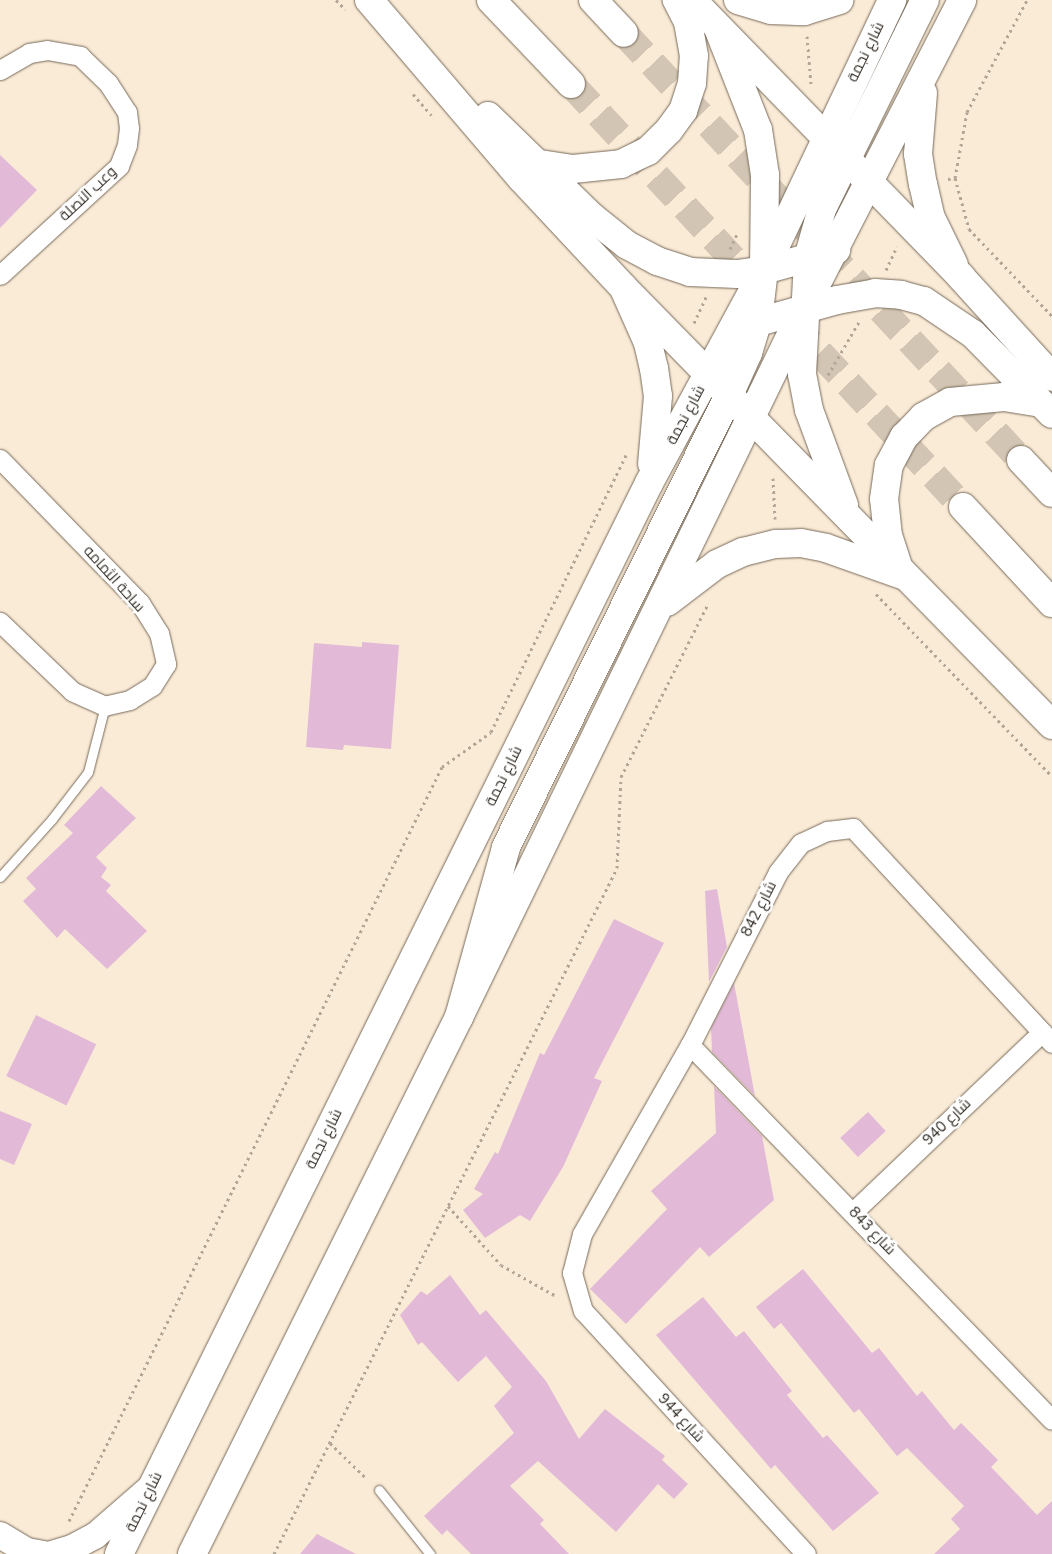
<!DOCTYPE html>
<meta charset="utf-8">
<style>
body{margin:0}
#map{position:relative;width:1052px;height:1554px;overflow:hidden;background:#faebd7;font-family:"Nunito Sans",Cairo,sans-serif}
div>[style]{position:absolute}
.building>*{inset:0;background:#e2bad7;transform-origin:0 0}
.highway-tunnel>*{height:28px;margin-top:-14px;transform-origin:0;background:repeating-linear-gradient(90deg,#d2c5b3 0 28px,transparent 0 42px)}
.path>*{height:3px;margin-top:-1.5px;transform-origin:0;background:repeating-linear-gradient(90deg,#b1a696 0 2.5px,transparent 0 6.5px)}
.roads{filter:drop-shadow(0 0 1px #776959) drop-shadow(0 0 1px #776959)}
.lane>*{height:9px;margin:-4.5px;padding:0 4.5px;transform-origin:4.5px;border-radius:4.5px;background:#fff}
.street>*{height:19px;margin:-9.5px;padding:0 9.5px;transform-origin:9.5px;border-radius:9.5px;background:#fff}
.secondary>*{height:26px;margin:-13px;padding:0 13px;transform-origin:13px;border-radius:13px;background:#fff}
.primary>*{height:28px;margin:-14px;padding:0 14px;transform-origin:14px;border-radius:14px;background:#fff}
.highway>*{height:28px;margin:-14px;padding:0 14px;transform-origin:14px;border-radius:14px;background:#fff}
span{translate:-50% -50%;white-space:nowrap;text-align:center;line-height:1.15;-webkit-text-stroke:5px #fff;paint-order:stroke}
.street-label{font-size:15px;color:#322c25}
</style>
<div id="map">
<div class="building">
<div style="clip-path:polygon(0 155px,37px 190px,0 228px)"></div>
<div style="clip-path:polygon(362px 642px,399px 645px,391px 749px,344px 745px,343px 750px,306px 747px,314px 643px,362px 647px)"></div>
<div style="clip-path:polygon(101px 786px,136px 818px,96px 857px,107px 868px,101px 877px,111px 885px,106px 891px,147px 931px,107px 969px,65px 929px,57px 938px,23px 901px,36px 889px,26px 878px,73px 833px,64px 825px)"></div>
<div style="clip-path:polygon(717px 889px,727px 947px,709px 982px,705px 891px)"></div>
<div style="clip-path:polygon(614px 919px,664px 943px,594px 1078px,602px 1081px,563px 1167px,530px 1221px,520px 1215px,485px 1238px,463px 1210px,483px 1194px,474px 1189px,495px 1152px,498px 1154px,540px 1053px,544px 1055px)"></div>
<div style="clip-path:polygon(734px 983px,755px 1096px,712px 1052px,711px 1028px)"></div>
<div style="left:36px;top:1015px;width:67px;height:68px;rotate:26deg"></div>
<div style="clip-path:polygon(714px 1086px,762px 1136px,774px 1200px,709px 1257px,700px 1247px,626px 1324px,590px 1289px,667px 1209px,651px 1191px,716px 1133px)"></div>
<div style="clip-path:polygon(0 1111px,32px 1124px,14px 1165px,0 1159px)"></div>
<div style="left:868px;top:1112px;width:26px;height:38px;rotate:47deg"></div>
<div style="clip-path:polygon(803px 1269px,872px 1353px,879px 1348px,917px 1396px,922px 1391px,954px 1430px,961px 1423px,998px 1460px,991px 1467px,1037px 1515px,1052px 1501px,1052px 1554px,934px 1554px,960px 1529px,951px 1519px,964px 1506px,907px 1448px,897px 1456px,859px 1409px,854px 1413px,781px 1323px,774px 1329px,756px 1307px)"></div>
<div style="clip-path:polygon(450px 1275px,480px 1315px,486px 1310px,546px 1381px,579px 1439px,605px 1409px,665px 1456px,662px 1460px,688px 1484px,674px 1499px,658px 1484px,616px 1532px,538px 1461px,510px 1486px,544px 1520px,540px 1524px,569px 1554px,471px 1554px,447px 1530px,442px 1535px,424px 1516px,514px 1433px,494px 1406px,512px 1387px,486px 1356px,458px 1382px,422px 1342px,418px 1345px,400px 1315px,421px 1291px,427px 1295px)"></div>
<div style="clip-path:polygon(703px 1297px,736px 1337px,744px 1331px,792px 1391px,787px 1395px,823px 1438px,827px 1435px,879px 1493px,833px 1531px,775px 1465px,771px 1469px,656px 1335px)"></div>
<div style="clip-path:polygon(317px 1534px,356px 1554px,300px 1554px)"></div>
</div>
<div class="highway-tunnel">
<div style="left:624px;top:33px;width:583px;rotate:47.09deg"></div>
<div style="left:571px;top:84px;width:277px;rotate:47.2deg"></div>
<div style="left:791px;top:322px;width:253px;rotate:47.1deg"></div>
</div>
<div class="path">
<div style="left:336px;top:0;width:13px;rotate:45deg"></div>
<div style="left:807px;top:36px;width:49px;rotate:85.3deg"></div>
<div style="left:413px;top:94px;width:28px;rotate:49deg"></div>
<div style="left:955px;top:178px;width:67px;rotate:-79.7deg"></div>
<div style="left:967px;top:112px;width:127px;rotate:-61.8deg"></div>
<div style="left:948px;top:179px;width:7px;rotate:-8deg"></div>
<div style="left:955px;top:178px;width:53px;rotate:74.6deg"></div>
<div style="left:969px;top:229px;width:120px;rotate:46.3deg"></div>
<div style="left:730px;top:249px;width:19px;rotate:-65deg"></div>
<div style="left:886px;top:270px;width:26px;rotate:-65deg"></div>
<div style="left:694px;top:323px;width:29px;rotate:-65deg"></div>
<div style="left:828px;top:375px;width:61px;rotate:-59.7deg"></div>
<div style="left:773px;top:478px;width:41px;rotate:87.2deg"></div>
<div style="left:876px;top:594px;width:253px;rotate:46deg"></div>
<div style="left:448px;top:1206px;width:79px;rotate:48.1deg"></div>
<div style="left:501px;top:1265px;width:63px;rotate:29.4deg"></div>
<div style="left:330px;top:1443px;width:52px;rotate:44.2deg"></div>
<div style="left:69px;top:1521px;width:841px;rotate:-63.68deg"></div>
<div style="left:442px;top:767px;width:60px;rotate:-35.5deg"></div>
<div style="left:491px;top:732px;width:310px;rotate:-64deg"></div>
<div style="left:274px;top:1554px;width:767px;rotate:-63.43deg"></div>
<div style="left:617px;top:868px;width:91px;rotate:-87.5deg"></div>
<div style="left:621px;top:777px;width:194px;rotate:-63.3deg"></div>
</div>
<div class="roads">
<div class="lane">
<div style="left:0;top:877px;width:78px;rotate:-48.1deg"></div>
<div style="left:52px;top:819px;width:59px;rotate:-52.5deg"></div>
<div style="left:88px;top:772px;width:68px;rotate:-75.6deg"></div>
<div style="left:379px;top:1490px;width:82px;rotate:51.4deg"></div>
</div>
<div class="street">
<div style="left:0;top:70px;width:34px;rotate:-30deg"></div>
<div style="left:29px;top:53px;width:18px;rotate:-9deg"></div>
<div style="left:47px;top:50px;width:34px;rotate:10deg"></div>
<div style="left:80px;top:56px;width:39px;rotate:44deg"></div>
<div style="left:108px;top:83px;width:35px;rotate:57deg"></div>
<div style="left:127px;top:112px;width:16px;rotate:83deg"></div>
<div style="left:129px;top:128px;width:17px;rotate:97deg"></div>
<div style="left:127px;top:145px;width:22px;rotate:111deg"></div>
<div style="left:119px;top:166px;width:161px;rotate:137.5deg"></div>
<div style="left:0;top:459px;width:201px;rotate:45.8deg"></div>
<div style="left:140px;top:603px;width:36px;rotate:58deg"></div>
<div style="left:159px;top:633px;width:32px;rotate:77deg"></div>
<div style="left:166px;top:664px;width:26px;rotate:122deg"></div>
<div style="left:152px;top:686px;width:26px;rotate:148deg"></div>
<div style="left:130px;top:700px;width:26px;rotate:167deg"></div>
<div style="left:105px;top:706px;width:36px;rotate:-156deg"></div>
<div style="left:72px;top:691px;width:100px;rotate:-136.2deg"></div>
<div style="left:690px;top:1045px;width:521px;rotate:46.01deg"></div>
<div style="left:853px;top:1212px;width:261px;rotate:-43.6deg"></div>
<div style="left:806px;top:1554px;width:330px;rotate:-132.5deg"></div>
<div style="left:583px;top:1311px;width:40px;rotate:-106deg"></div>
<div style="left:572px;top:1273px;width:40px;rotate:-75.6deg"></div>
<div style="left:582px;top:1234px;width:218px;rotate:-60.3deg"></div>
<div style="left:690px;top:1045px;width:194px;rotate:-63deg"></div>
<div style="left:778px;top:872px;width:37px;rotate:-52deg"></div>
<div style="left:801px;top:843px;width:29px;rotate:-25deg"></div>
<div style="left:827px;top:831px;width:26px;rotate:-7deg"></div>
<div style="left:853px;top:828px;width:293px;rotate:47.2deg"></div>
</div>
<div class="secondary">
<div style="left:0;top:1535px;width:31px;rotate:31deg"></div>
<div style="left:27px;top:1551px;width:17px;rotate:10deg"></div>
<div style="left:52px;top:1554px;width:21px;rotate:-17deg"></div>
<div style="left:72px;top:1548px;width:26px;rotate:-28deg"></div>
<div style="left:95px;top:1536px;width:72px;rotate:-41deg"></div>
</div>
<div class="primary">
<div style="left:738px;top:0;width:34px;rotate:17deg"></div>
<div style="left:771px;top:10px;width:33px;rotate:2deg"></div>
<div style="left:804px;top:11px;width:37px;rotate:-17deg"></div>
<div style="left:923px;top:93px;width:61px;rotate:94.7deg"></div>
<div style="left:918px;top:154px;width:30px;rotate:81deg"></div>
<div style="left:923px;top:184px;width:35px;rotate:77deg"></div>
<div style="left:931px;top:218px;width:52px;rotate:63.9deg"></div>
<div style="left:625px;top:291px;width:57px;rotate:66.1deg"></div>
<div style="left:648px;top:343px;width:26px;rotate:77deg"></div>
<div style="left:654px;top:368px;width:28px;rotate:82deg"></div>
<div style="left:658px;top:396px;width:68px;rotate:95deg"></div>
<div style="left:667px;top:602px;width:63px;rotate:-37.2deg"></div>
<div style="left:717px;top:564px;width:29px;rotate:-25deg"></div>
<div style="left:743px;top:552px;width:34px;rotate:-14deg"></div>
<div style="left:776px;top:544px;width:25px;rotate:-2deg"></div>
<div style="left:801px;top:543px;width:25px;rotate:11deg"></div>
<div style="left:826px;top:548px;width:81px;rotate:19.6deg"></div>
<div style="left:119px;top:1554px;width:1195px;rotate:-63.67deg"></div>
<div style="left:649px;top:483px;width:242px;rotate:-61.6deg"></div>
<div style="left:764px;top:270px;width:299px;rotate:-64.6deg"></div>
<div style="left:192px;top:1554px;width:600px;rotate:-63.56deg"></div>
<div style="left:459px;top:1017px;width:788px;rotate:-64.05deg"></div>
<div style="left:804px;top:308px;width:346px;rotate:-62.8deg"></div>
</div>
<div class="highway">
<div style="left:369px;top:0;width:235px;rotate:49.5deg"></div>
<div style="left:522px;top:179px;width:148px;rotate:46.9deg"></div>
<div style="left:623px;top:287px;width:613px;rotate:45.59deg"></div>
<div style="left:491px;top:0;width:116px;rotate:46.4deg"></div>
<div style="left:593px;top:0;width:45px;rotate:46.8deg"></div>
<div style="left:692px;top:0;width:386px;rotate:45.8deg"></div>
<div style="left:961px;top:277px;width:135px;rotate:47.7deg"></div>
<div style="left:488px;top:116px;width:145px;rotate:44.2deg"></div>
<div style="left:592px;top:217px;width:45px;rotate:38.7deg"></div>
<div style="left:627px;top:245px;width:34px;rotate:28deg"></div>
<div style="left:657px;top:261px;width:35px;rotate:18deg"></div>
<div style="left:690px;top:272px;width:47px;rotate:2.4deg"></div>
<div style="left:737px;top:274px;width:27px;rotate:-8deg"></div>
<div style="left:764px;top:270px;width:75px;rotate:-15.5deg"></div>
<div style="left:540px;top:164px;width:33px;rotate:9deg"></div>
<div style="left:573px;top:169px;width:48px;rotate:-5.9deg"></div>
<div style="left:621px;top:164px;width:30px;rotate:-26deg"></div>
<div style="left:648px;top:151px;width:30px;rotate:-45deg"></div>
<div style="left:669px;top:130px;width:24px;rotate:-54deg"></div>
<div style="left:683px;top:111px;width:29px;rotate:-72deg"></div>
<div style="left:692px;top:83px;width:27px;rotate:-86deg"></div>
<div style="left:694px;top:56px;width:35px;rotate:-100deg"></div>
<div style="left:688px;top:22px;width:25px;rotate:-117deg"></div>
<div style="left:733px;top:329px;width:108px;rotate:-15.6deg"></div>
<div style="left:837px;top:300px;width:39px;rotate:-10deg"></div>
<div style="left:875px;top:293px;width:26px;rotate:4deg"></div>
<div style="left:901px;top:295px;width:24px;rotate:15deg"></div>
<div style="left:924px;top:301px;width:59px;rotate:34deg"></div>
<div style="left:973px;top:334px;width:112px;rotate:45.4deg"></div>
<div style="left:1021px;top:460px;width:45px;rotate:46.8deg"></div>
<div style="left:844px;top:505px;width:101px;rotate:-110.2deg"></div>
<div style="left:809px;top:410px;width:37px;rotate:-101deg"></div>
<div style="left:802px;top:374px;width:116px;rotate:-87deg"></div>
<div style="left:808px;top:258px;width:51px;rotate:-74.1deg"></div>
<div style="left:822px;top:209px;width:233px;rotate:-63.8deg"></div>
<div style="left:963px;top:507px;width:131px;rotate:47.2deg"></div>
<div style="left:899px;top:569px;width:35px;rotate:-108deg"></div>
<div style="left:888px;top:536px;width:37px;rotate:-96deg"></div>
<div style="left:884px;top:499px;width:34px;rotate:-82deg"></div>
<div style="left:889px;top:465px;width:32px;rotate:-62deg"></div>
<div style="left:904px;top:437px;width:28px;rotate:-46deg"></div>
<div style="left:923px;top:417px;width:31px;rotate:-29deg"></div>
<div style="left:950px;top:402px;width:54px;rotate:-5.3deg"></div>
<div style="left:1004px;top:397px;width:36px;rotate:9deg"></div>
<div style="left:459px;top:1017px;width:176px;rotate:-74.5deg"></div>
<div style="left:506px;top:847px;width:504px;rotate:-63.74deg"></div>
<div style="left:729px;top:395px;width:46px;rotate:-65.7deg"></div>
<div style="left:748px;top:353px;width:34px;rotate:-73deg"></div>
<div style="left:758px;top:320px;width:50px;rotate:-83.2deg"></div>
<div style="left:764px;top:270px;width:95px;rotate:-89.4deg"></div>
<div style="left:765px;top:175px;width:46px;rotate:-98.8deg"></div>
<div style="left:758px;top:130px;width:110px;rotate:-111.4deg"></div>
</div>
</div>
<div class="street-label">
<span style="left:866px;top:52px;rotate:-64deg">شارع نجمة</span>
<span style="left:88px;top:194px;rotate:-43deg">وعب النصلة</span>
<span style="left:686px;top:415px;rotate:-62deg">شارع نجمة</span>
<span style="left:114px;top:579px;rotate:48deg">ساحة الثمامه</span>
<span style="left:504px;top:776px;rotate:-64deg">شارع نجمة</span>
<span style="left:759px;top:909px;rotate:-63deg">شارع 842</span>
<span style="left:947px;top:1122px;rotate:-44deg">شارع 940</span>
<span style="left:324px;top:1139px;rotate:-64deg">شارع نجمة</span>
<span style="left:872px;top:1231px;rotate:46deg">شارع 843</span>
<span style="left:681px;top:1418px;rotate:47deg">شارع 944</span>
<span style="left:144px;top:1502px;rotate:-64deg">شارع نجمة</span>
</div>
</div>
